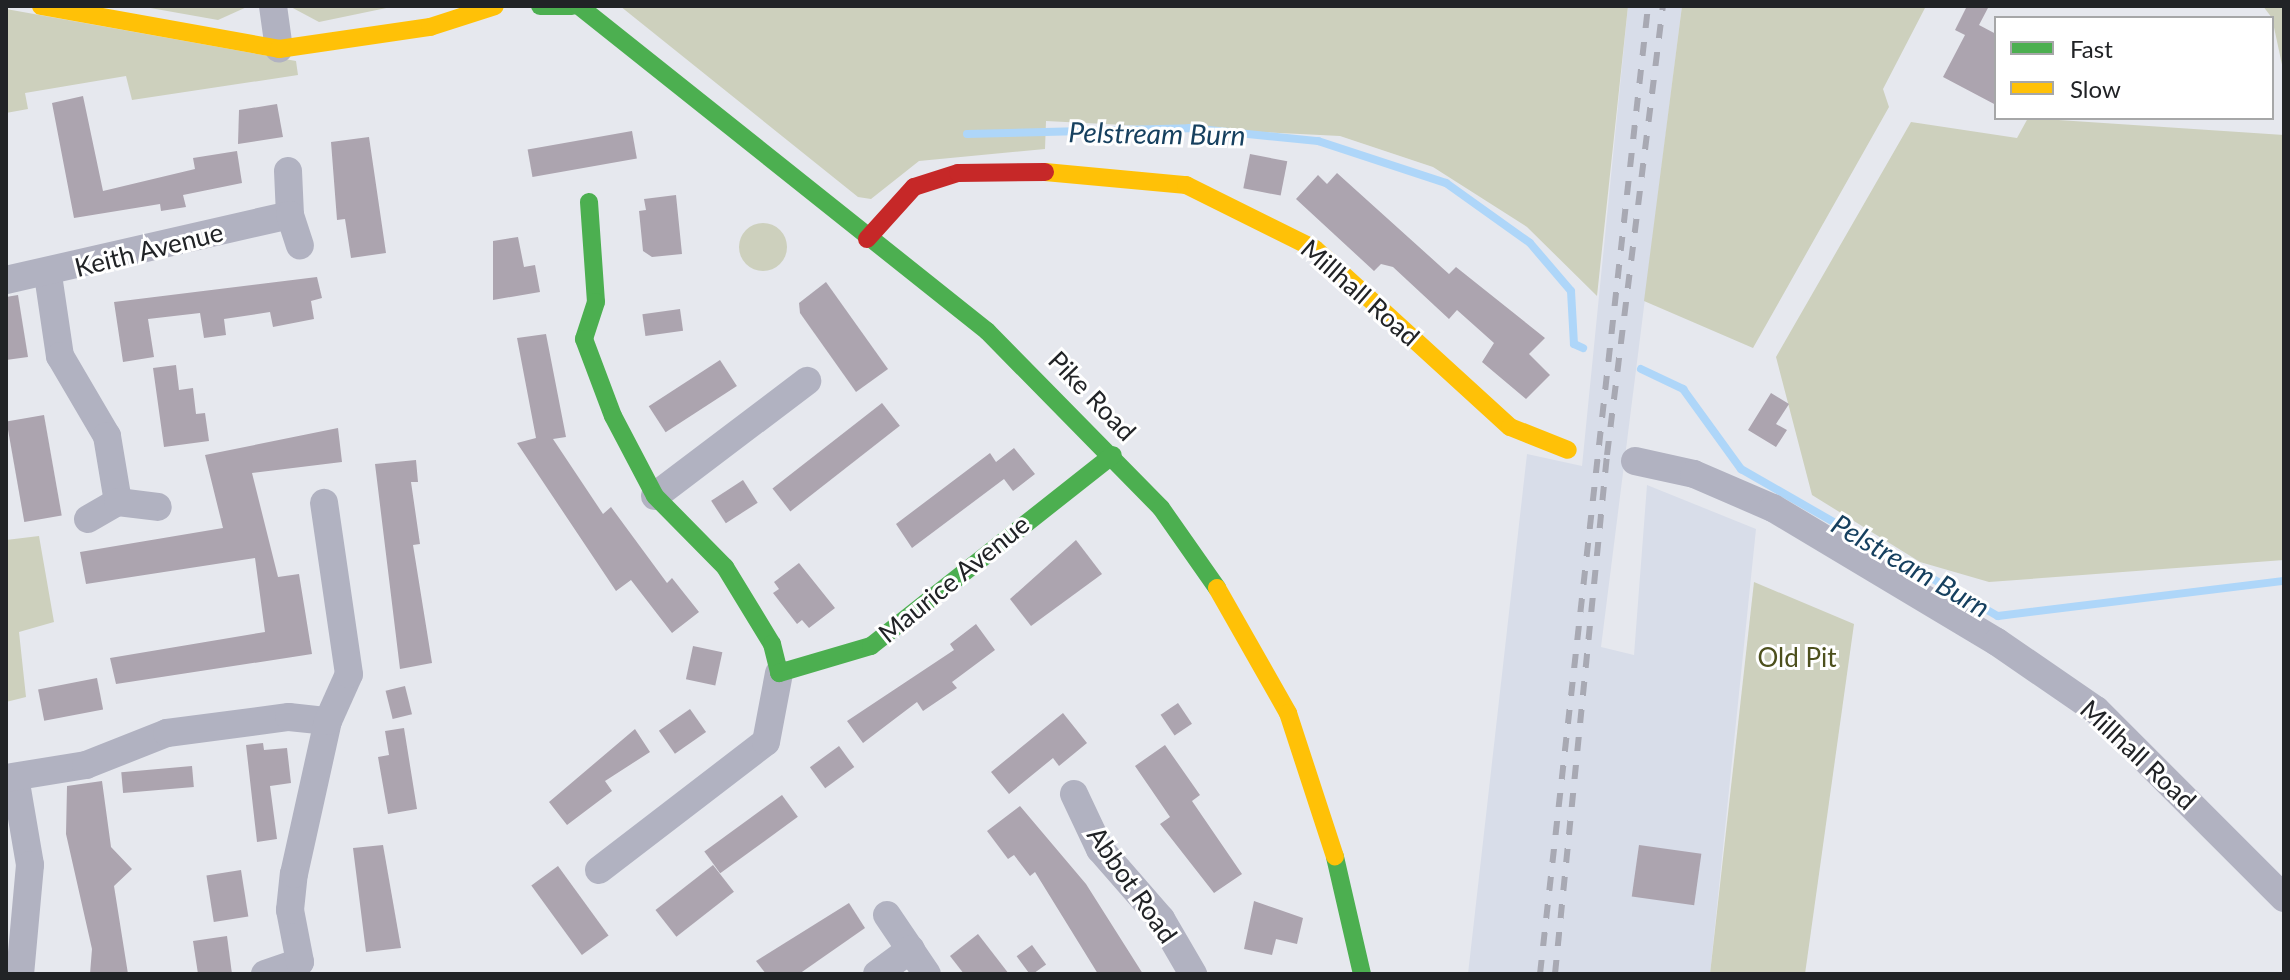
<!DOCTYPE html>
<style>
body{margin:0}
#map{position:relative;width:2290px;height:980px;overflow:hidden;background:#e6e8ee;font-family:Lato,sans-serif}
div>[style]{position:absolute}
.built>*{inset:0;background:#d8dde9}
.green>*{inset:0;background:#cdd0bd}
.round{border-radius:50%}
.stream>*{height:8px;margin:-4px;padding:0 4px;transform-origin:4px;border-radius:4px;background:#aed6f9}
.building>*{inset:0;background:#aca4af;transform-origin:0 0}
.street>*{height:28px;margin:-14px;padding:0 14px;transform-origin:14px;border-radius:14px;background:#b1b2c1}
.fast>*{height:18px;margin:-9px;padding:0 9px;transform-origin:9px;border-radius:9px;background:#4caf50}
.slow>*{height:18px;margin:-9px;padding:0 9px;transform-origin:9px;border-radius:9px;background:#ffc107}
.jam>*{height:18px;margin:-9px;padding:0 9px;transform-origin:9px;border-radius:9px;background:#c62828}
.rail>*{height:6px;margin-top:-3px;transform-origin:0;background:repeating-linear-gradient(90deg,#a8a9b3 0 14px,transparent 0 28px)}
span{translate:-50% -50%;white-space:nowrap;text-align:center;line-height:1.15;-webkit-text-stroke:6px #fff;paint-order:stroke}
.street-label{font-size:26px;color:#212326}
.park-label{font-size:26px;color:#4d501d}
.water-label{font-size:28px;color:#16405f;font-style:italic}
.frame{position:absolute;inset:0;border:8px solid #212326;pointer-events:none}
.legend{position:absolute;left:1994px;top:16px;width:280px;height:104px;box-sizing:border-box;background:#fff;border:2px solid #a6a7a8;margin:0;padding:10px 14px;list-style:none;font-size:24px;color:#212326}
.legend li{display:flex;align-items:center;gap:16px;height:40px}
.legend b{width:40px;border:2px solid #a6a7a8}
</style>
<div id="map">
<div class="built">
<div style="clip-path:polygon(1628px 6px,1682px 6px,1601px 647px,1634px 655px,1647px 485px,1756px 529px,1710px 974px,1468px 974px,1527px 454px,1582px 466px)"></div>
</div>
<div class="green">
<div style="clip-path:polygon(139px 6px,249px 6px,218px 20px)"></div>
<div style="clip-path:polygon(289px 6px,396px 6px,319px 22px)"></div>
<div style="clip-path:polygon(620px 6px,1628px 6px,1597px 296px,1527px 227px,1433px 167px,1340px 136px,1046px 121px,1045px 149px,919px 161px,871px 199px,858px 197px)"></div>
<div style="clip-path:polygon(1682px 6px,1926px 6px,1883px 89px,1889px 107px,1753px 348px,1644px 301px)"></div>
<div style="clip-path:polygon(2263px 6px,2284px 6px,2284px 74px,2272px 18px)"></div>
<div style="clip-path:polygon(6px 9px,296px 61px,298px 75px,132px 100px,126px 76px,25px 93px,28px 109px,6px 113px)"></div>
<div style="clip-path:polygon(2028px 118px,2284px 135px,2284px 560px,1989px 582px,1920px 562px,1812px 495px,1776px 357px,1911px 122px,2017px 138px)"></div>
<div class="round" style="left:739px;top:223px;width:48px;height:48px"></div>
<div style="clip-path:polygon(39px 536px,54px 622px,19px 632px,26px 697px,6px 702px,6px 540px)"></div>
<div style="clip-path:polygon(1754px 582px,1854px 624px,1805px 974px,1710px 974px)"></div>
</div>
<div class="stream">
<div style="left:967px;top:134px;width:222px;rotate:-1.5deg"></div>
<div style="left:1189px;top:128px;width:130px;rotate:5.8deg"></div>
<div style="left:1318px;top:141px;width:135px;rotate:18.2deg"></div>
<div style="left:1446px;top:183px;width:103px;rotate:35.5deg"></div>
<div style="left:1530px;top:243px;width:63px;rotate:49.5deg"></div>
<div style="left:1571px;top:291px;width:53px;rotate:86.8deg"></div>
<div style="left:1574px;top:344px;width:10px;rotate:24deg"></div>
<div style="left:1641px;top:369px;width:47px;rotate:25.5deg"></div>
<div style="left:1683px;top:389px;width:99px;rotate:54.1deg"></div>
<div style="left:1741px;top:469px;width:296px;rotate:29.8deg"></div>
<div style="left:1998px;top:616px;width:288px;rotate:-7deg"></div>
</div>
<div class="building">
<div style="clip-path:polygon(1967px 6px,1989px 6px,1979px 25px,1996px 34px,1996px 105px,1943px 77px,1965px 35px,1955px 30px)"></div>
<div style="clip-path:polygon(83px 96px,103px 191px,195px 169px,193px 158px,237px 151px,242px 183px,183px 195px,186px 207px,161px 211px,160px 204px,74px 218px,52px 103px)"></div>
<div style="clip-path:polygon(277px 104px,283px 137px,238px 144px,239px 110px)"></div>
<div style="left:632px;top:131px;width:28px;height:106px;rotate:80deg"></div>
<div style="clip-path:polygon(369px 137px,386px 253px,351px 258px,345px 219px,337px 220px,331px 142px)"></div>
<div style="left:1250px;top:154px;width:38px;height:35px;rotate:11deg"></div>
<div style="clip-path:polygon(1337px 173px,1449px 274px,1456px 267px,1545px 338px,1529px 354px,1550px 375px,1526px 399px,1482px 362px,1494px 343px,1457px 310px,1449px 319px,1393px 267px,1381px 264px,1374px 271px,1296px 199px,1318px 175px,1327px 184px)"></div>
<div style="clip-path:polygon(676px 195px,682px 254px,652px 257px,643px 251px,639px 211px,646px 210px,644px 199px)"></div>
<div style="clip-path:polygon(518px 237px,524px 267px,535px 265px,540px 292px,493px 300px,493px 241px)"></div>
<div style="clip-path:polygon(317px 277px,322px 298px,311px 301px,314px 319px,273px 327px,270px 312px,224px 319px,226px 335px,204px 338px,200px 313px,148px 319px,154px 357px,123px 362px,114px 302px)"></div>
<div style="clip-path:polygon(826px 282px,888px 369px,856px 392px,800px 313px,799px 303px)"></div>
<div style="clip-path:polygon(18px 295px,28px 357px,6px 360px,6px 297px)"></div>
<div style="left:680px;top:309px;width:22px;height:38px;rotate:82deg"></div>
<div style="clip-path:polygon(546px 334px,566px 437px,553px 439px,603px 514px,611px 507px,667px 583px,672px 578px,699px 612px,672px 633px,631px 580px,616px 591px,517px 443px,536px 438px,517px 338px)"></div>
<div style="left:720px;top:360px;width:31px;height:85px;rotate:57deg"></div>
<div style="clip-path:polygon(176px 365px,179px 390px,193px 388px,196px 414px,205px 413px,209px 441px,164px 447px,153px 368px)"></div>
<div style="clip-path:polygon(1771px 393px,1789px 404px,1776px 424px,1787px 430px,1776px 447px,1748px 430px)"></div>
<div style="left:882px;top:403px;width:29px;height:139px;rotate:52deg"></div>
<div style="left:44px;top:415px;width:102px;height:38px;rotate:80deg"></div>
<div style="clip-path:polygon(338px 428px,342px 462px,252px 473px,278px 577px,299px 574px,312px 654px,116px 684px,110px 658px,265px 632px,255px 558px,86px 584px,80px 552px,223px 528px,205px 455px)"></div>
<div style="clip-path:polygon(1014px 448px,1035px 474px,1013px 491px,1004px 479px,912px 548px,896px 524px,990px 453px,996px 462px)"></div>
<div style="clip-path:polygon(416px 460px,418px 482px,411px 482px,420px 544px,413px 545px,432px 663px,400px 669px,375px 464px)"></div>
<div style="left:743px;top:480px;width:27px;height:38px;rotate:57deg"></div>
<div style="clip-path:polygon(1076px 540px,1102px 574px,1031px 626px,1010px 599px)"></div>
<div style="clip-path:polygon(799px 563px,835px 608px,809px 628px,802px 620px,797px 624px,773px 593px,779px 589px,774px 582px)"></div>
<div style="clip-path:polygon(976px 624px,995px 650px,952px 682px,957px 688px,923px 711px,917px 702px,863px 743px,847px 721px,954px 650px,950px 644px)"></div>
<div style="left:693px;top:646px;width:30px;height:34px;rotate:12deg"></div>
<div style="left:97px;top:678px;width:32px;height:60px;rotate:79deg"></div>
<div style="left:405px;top:686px;width:29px;height:20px;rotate:76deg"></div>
<div style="left:1178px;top:703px;width:25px;height:21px;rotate:56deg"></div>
<div style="left:690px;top:709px;width:28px;height:38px;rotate:55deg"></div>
<div style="clip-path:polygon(1063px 713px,1087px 743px,1059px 766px,1053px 758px,1009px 794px,991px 772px)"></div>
<div style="clip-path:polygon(404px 728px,417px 809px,388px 814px,378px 757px,389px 755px,385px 731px)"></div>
<div style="clip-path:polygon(635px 729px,650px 752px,605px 781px,612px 791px,567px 825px,549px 802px)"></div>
<div style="clip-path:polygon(263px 743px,264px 750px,287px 748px,291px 783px,270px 786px,277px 839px,257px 842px,246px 745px)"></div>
<div style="clip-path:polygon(1165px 745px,1200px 795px,1192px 801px,1242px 874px,1214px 893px,1160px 824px,1170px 817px,1135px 766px)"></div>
<div style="left:839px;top:746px;width:26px;height:36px;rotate:54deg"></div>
<div style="left:192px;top:766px;width:21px;height:71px;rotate:85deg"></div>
<div style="clip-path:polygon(102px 781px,111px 847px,132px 869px,114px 886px,128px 974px,90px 974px,92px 949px,66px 834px,67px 786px)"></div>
<div style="left:782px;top:795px;width:27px;height:96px;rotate:54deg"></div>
<div style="clip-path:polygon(1020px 806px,1086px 884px,1143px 974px,1098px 974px,1035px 872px,1030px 876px,1014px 855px,1008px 859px,987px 831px)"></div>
<div style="clip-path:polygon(383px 845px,401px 948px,366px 952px,353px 848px)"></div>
<div style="left:1639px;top:845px;width:63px;height:52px;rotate:8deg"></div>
<div style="left:713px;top:865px;width:34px;height:73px;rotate:52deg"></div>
<div style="left:558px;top:866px;width:86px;height:33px;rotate:54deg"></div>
<div style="left:241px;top:870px;width:47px;height:35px;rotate:81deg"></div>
<div style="clip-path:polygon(1254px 901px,1303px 918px,1297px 944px,1276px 939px,1272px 955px,1244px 949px)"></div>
<div style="clip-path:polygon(849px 903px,865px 928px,799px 974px,766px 974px,756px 961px)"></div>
<div style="clip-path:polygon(978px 934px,1009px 974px,964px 974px,950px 956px)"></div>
<div style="clip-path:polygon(227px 936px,232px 974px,198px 974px,193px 941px)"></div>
<div style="left:1032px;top:945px;width:24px;height:19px;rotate:54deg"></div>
</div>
<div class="street">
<div style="left:273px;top:6px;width:43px;rotate:82.1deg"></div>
<div style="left:288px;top:171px;width:44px;rotate:87.4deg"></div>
<div style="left:48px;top:275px;width:82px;rotate:81.6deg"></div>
<div style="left:60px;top:356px;width:93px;rotate:59.6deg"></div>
<div style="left:107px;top:436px;width:67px;rotate:80.5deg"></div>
<div style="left:6px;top:280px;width:291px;rotate:-12.9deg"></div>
<div style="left:290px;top:215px;width:32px;rotate:72deg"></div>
<div style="left:1635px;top:461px;width:60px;rotate:12.4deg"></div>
<div style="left:1694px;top:474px;width:86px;rotate:23.3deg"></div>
<div style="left:1773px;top:508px;width:261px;rotate:30.9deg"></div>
<div style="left:1997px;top:642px;width:120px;rotate:34.5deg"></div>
<div style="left:2096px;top:710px;width:266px;rotate:45deg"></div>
<div style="left:655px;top:496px;width:191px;rotate:-37.1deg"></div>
<div style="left:88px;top:519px;width:34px;rotate:-30deg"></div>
<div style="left:118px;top:502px;width:40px;rotate:7.1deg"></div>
<div style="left:15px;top:777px;width:89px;rotate:80.3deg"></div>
<div style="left:30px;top:865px;width:109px;rotate:95.2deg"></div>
<div style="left:6px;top:778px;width:81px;rotate:-9.2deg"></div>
<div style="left:86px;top:765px;width:87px;rotate:-21.6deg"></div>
<div style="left:167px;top:733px;width:123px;rotate:-7.5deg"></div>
<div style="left:289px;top:717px;width:39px;rotate:6deg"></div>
<div style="left:1074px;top:794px;width:61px;rotate:64.7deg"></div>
<div style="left:1100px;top:849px;width:93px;rotate:48.9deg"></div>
<div style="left:1161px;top:919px;width:64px;rotate:59.8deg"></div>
<div style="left:599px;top:870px;width:210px;rotate:-37.5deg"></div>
<div style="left:766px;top:742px;width:70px;rotate:-79.3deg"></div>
<div style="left:887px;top:915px;width:71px;rotate:55.9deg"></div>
<div style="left:265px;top:974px;width:37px;rotate:-19deg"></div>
<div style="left:300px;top:962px;width:53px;rotate:-100.9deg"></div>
<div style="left:290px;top:910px;width:36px;rotate:-84deg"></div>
<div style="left:294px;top:874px;width:157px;rotate:-77.5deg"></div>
<div style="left:328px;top:721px;width:51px;rotate:-65.9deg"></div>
<div style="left:349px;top:674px;width:173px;rotate:-98.3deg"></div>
<div style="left:877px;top:974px;width:42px;rotate:-36.3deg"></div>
</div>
<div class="fast">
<div style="left:540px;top:6px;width:32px"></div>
<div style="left:579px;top:6px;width:522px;rotate:38.54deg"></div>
<div style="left:987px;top:331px;width:248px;rotate:45.5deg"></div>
<div style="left:1161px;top:508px;width:98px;rotate:55deg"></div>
<div style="left:589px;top:202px;width:100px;rotate:86deg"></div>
<div style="left:596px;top:302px;width:39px;rotate:108deg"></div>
<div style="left:584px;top:339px;width:82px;rotate:69.4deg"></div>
<div style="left:613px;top:416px;width:90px;rotate:62.3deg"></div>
<div style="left:655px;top:496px;width:100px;rotate:45.4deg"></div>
<div style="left:725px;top:567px;width:90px;rotate:58.6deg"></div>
<div style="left:772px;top:644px;width:30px;rotate:76deg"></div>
<div style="left:779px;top:673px;width:96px;rotate:-16.4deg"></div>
<div style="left:871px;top:646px;width:308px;rotate:-38.3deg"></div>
<div style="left:1335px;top:857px;width:120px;rotate:77deg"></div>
</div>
<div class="slow">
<div style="left:41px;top:6px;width:242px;rotate:10.2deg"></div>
<div style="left:279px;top:49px;width:153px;rotate:-8.3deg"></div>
<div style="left:430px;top:27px;width:68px;rotate:-17.9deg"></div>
<div style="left:1045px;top:172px;width:142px;rotate:5.3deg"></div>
<div style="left:1186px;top:185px;width:144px;rotate:26.4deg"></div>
<div style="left:1315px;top:249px;width:264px;rotate:42.4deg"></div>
<div style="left:1510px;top:427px;width:62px;rotate:21.6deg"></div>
<div style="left:1217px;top:588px;width:144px;rotate:60.4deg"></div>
<div style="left:1288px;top:713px;width:151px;rotate:71.9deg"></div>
</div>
<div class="jam">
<div style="left:867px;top:239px;width:70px;rotate:-47.9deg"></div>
<div style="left:914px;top:187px;width:46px;rotate:-17.7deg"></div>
<div style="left:958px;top:173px;width:87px;rotate:-0.7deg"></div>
</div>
<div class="rail">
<div style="left:1540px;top:974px;width:974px;rotate:-83.63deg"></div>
<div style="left:1555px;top:974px;width:522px;rotate:-84.28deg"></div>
<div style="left:1607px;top:455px;width:452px;rotate:-82.9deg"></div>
</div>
<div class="street-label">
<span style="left:149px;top:250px;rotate:-14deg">Keith Avenue</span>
<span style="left:1360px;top:293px;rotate:41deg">Millhall Road</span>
<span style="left:1092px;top:396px;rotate:46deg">Pike Road</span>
<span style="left:954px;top:579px;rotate:-39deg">Maurice Avenue</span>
<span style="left:2138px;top:755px;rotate:43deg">Millhall Road</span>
<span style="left:1132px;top:885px;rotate:55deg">Abbot Road</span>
</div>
<div class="park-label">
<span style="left:1797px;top:658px">Old Pit</span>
</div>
<div class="water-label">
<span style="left:1157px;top:133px;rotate:1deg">Pelstream Burn</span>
<span style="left:1911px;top:565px;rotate:30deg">Pelstream Burn</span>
</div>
<div class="frame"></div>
<ul class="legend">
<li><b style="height:10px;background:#4caf50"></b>Fast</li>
<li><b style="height:10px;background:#ffc107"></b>Slow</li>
</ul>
</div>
